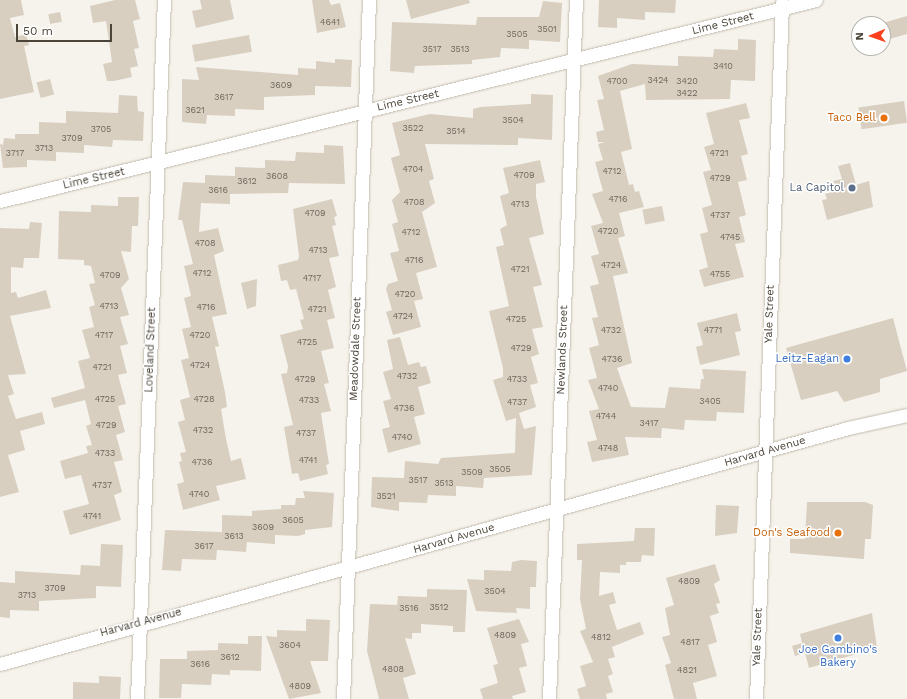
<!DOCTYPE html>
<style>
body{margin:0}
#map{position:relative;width:907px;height:699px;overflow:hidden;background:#f6f3ec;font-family:"Work Sans",sans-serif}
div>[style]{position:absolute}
.building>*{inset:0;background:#d8cfc1;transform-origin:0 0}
.roads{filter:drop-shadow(0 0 1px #c2bbae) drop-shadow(0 0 1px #c2bbae)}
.street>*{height:13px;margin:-6.5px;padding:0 6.5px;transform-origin:6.5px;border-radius:6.5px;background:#fff}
.dots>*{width:11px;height:11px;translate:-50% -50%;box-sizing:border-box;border:2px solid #fff;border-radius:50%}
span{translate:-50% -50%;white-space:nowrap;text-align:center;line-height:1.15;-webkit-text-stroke:3px #fff;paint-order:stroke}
.number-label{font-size:9px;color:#6e675b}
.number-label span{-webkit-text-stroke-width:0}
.street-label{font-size:11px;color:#4b4439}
.food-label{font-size:11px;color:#c56008}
.right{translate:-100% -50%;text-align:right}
.service-label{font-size:11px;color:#4e5e75}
.shop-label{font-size:11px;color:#366cbe}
.north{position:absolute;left:851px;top:16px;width:40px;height:40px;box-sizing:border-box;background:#fff;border:1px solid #b7b4b0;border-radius:50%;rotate:268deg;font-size:11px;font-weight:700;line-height:16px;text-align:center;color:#4b4439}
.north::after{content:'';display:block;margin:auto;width:14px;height:18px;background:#fc3f1d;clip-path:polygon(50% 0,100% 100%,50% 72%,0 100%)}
.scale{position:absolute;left:16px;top:24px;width:96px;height:18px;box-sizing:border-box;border:2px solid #4b4439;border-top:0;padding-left:5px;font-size:12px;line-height:14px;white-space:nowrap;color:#4b4439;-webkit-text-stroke:3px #fff;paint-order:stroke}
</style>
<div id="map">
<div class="building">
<div style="clip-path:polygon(0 0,21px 0,24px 15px,10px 18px,15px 37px,26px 34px,29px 45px,24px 46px,34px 92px,0 99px)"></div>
<div style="clip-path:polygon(115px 0,135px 0,140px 19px,133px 21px,139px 48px,134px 49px,138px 66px,130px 68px,132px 77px,114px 81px,107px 81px,103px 64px,112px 62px,106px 21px,93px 23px,90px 6px)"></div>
<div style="clip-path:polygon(200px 0,230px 0,234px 19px,196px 28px,192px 11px,202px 9px)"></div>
<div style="clip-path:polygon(312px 0,329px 0,331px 5px,340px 3px,346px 27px,317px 33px)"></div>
<div style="clip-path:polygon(406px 0,469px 0,470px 3px,411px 19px)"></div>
<div style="clip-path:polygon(599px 0,676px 0,675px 13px,645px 12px,645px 20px,617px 18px,617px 28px,598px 27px)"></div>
<div style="clip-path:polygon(543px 1px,562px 3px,560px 42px,529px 40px,529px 49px,501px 48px,500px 57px,472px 60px,472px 64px,415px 66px,414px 73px,390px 71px,392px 22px,476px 25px,477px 17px,539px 17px)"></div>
<div style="left:60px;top:12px;width:10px;height:12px;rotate:79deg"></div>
<div style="clip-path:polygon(907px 16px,907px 34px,883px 41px,883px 23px)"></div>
<div style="left:249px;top:35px;width:17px;height:58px;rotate:80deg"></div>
<div style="clip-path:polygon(738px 39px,756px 40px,755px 81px,731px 80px,730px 99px,646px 100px,645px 84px,620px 91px,632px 149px,621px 152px,629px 185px,633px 184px,635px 192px,639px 191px,644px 207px,619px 213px,625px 236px,618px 238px,628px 273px,613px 276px,632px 363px,617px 368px,631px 407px,665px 408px,669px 387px,700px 389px,701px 379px,704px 379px,702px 369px,746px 371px,744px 413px,717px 412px,716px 421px,685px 420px,684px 430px,662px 428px,661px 438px,625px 437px,629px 455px,592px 462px,587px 442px,597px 440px,589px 411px,599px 409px,588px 380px,597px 378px,589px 348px,599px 345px,592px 318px,598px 317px,590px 286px,599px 284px,591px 256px,599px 254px,591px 226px,603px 223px,592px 194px,603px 191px,595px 162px,603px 160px,598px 144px,605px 142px,598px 142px,596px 132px,604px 130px,597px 100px,604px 99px,598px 76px,632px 64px,678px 66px,678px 56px,713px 57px,714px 49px,738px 50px)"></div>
<div style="clip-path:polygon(335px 59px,352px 60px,351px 87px,315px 86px,315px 95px,264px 97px,264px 110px,235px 109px,235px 116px,207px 115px,206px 124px,182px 122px,182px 79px,199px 80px,196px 67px,298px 75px,298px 68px,316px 69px,316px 61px,335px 63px)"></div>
<div style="left:50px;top:79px;width:16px;height:14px;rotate:75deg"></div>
<div style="clip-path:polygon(531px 94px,553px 95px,552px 140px,518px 138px,518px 145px,425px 144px,434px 179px,429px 181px,435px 203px,422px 212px,437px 267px,416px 273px,423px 299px,414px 301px,421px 327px,393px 335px,386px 312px,392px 310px,386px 289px,388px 284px,398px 281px,390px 253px,399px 251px,392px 224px,398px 222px,392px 200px,400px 192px,391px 158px,400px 155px,392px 123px,430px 114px,473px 118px,473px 109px,480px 107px,531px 104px)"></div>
<div style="clip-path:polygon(119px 95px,137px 96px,138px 111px,144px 112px,143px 141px,113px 140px,112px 147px,84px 145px,84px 153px,56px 152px,56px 161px,27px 160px,27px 167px,3px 168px,0 144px,3px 145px,4px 138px,15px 139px,15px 134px,39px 134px,39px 122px,66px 123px,66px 111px,118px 113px)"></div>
<div style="left:904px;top:101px;width:22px;height:46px;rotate:82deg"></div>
<div style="clip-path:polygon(746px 103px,750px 118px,739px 120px,748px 154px,741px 156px,747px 180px,738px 182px,746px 215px,739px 217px,745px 242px,735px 244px,744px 277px,704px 287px,699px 270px,708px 267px,700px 234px,708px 232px,702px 208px,712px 205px,703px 172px,711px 170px,704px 147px,714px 144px,706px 113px)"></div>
<div style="clip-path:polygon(324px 145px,343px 146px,345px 184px,289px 183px,288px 193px,230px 194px,230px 204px,201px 203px,199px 232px,218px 228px,224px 251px,214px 255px,227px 314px,212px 317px,219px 346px,215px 347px,225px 392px,227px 407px,221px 409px,226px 439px,231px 461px,241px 458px,246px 479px,216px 486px,220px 500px,183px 510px,177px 484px,184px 482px,179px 462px,182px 461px,180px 453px,186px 452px,178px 422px,185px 420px,180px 400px,190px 397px,181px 360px,189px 358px,182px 329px,191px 327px,184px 298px,191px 296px,184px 266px,193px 264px,182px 220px,178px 220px,183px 182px,205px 183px,205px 175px,235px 176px,235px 167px,265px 168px,265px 160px,295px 161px,296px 152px,324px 153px)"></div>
<div style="clip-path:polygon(540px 160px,545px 182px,536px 184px,536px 197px,544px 234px,529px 238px,542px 285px,533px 287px,543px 327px,532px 329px,539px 354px,531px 357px,538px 383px,530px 385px,536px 407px,519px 413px,524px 429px,536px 426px,532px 475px,484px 478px,483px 488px,456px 486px,456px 496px,428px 495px,427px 503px,399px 502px,399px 511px,371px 507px,372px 477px,404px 478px,405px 461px,438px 464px,441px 458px,515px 453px,516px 418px,506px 421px,493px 380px,503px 377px,503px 368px,489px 311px,509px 306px,496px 247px,504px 245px,500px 229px,507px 225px,500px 196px,509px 193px,503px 168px)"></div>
<div style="clip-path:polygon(850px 163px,856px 185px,869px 181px,873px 207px,827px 220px,822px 200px,827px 199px,825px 194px,835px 191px,833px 181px,842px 179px,838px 166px)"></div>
<div style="clip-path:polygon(118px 197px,139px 197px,138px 226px,132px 226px,131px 252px,121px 251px,129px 279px,121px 288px,129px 315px,120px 317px,128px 344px,120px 346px,127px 373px,118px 375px,126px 404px,118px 406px,125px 432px,116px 435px,123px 460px,114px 462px,122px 492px,114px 495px,121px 520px,70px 535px,63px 511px,89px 504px,81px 475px,65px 479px,60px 461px,88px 453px,86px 446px,92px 445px,86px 426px,91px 424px,85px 400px,54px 408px,51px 398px,85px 388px,78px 361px,90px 358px,82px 330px,94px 327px,89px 307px,95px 305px,89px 284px,95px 283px,91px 266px,84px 265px,84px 260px,58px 259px,59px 211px,91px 212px,91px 205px,118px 206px)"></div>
<div style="clip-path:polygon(332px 199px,337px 216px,334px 217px,336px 225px,332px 226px,339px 256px,329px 258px,336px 287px,328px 290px,335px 318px,327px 320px,334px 348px,321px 351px,329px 383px,324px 384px,331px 411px,321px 413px,329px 464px,326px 465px,328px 474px,300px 481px,298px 473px,292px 474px,284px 427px,293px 425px,281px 374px,287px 373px,288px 366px,280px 335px,303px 329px,300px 320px,304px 319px,296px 289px,290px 290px,287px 280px,281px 281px,278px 265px,298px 260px,299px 256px,293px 209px)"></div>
<div style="left:662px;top:206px;width:15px;height:20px;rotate:79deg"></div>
<div style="clip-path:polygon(30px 222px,42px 223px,39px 258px,24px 258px,23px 268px,11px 267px,11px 293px,16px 292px,18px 298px,46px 290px,51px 308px,10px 316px,26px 374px,8px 375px,14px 394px,8px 396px,16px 419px,42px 412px,45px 424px,20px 431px,25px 450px,8px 455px,19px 492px,0 497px,0 228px,29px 229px)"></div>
<div style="clip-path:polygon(257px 279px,256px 306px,247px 309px,241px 283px)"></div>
<div style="clip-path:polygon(737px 313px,741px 331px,735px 332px,740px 355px,700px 365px,696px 347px,703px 345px,697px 323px)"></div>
<div style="clip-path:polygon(893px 318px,907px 371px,880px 379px,880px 392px,844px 402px,837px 391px,801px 400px,786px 348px)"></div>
<div style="clip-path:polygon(400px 337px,408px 365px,419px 362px,421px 367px,426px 366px,431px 383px,418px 387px,425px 414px,414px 417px,421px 444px,388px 453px,382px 429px,390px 427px,383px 401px,391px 399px,383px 372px,393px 369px,387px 340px)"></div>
<div style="clip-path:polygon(303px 491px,334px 493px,332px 527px,305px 530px,305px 534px,298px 536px,275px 535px,275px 544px,247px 542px,246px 552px,217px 550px,216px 560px,182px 559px,181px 571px,162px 570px,165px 530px,222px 532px,222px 515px,252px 516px,252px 511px,281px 509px,281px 505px,295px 505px,296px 498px,305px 498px)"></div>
<div style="clip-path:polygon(807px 502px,865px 502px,873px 505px,871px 539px,865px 539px,864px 559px,790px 553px,790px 539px,805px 539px)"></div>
<div style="clip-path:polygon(716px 505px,739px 506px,737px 533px,715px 536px)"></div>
<div style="clip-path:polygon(635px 528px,655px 528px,654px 556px,642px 555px,641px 562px,626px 562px,626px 565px,620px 565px,620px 573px,600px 572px,599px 596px,613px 592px,616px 603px,609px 605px,617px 630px,640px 622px,644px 634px,612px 647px,615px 657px,608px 659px,613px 674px,608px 676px,613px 692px,606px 694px,607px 699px,580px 699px,577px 689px,586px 686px,580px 666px,593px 662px,580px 631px,586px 629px,580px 599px,582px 560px,577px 560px,577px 544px,634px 541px)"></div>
<div style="clip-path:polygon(101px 544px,123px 545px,121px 587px,96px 586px,96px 598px,39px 601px,39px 611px,10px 610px,10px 618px,0 617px,0 582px,15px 583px,15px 571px,80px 575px,81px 565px,100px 566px)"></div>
<div style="clip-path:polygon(521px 560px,537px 561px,536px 587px,530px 587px,530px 609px,516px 608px,517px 613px,476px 611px,467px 579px,484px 580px,484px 570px,511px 571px,512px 562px)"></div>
<div style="clip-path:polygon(715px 564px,720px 580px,714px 584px,720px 603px,716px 604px,719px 613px,710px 616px,717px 642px,708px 645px,717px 676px,693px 683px,697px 699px,674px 699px,665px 665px,671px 663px,662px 637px,670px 635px,665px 608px,674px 605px,666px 578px)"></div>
<div style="clip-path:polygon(427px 589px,467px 590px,465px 632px,453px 632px,453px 626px,421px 624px,421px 633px,412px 633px,412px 639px,405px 638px,416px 674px,403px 678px,409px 699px,379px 699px,367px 651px,370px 604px,397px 605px,398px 596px,427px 597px)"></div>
<div style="clip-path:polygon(872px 613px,877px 648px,809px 668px,805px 653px,795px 656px,792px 646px,802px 643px,800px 634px)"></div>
<div style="clip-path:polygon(306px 619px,330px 620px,328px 661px,310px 661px,321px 693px,289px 699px,266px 636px,277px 637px,277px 630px,306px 631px)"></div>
<div style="clip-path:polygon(519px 619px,529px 642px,521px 644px,527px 666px,519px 668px,526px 692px,512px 696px,513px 699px,483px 699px,480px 689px,498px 683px,493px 665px,498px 664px,487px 628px)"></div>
<div style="clip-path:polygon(248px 636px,262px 636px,261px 671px,230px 670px,230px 675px,212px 674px,211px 685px,182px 684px,181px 698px,159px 698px,160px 659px,187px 659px,187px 651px,218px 650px,218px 643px,248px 644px)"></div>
<div style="clip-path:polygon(99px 676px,121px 677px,120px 699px,73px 699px,73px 682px,99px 683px)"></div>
</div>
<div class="roads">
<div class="street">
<div style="left:0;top:201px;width:840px;rotate:-13.84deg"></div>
<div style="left:0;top:664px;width:880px;rotate:-15.55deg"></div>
<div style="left:848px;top:428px;width:60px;rotate:-12.4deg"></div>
<div style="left:137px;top:699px;width:700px;rotate:-87.79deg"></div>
<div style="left:343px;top:699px;width:699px;rotate:-87.87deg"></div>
<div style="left:549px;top:699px;width:700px;rotate:-87.79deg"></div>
<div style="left:756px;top:699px;width:697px;rotate:-87.86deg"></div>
</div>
</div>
<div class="dots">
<div style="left:884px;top:118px;background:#e8710a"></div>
<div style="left:852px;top:188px;background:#5c6f8a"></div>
<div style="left:847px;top:359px;background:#3f7fe0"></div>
<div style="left:838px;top:533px;background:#e8710a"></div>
<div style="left:838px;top:638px;background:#3f7fe0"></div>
</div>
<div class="number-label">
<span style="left:330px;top:22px">4641</span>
<span style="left:547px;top:29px">3501</span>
<span style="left:517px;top:34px">3505</span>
<span style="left:432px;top:49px">3517</span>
<span style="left:460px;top:49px">3513</span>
<span style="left:723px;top:66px">3410</span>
<span style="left:658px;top:80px">3424</span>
<span style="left:617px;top:81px">4700</span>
<span style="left:687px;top:81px">3420</span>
<span style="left:281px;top:85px">3609</span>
<span style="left:687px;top:93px">3422</span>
<span style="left:224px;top:97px">3617</span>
<span style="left:195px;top:110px">3621</span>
<span style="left:513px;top:120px">3504</span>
<span style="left:413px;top:128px">3522</span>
<span style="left:101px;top:129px">3705</span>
<span style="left:456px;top:131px">3514</span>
<span style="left:72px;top:138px">3709</span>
<span style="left:44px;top:148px">3713</span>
<span style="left:15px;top:153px">3717</span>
<span style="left:719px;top:153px">4721</span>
<span style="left:413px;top:169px">4704</span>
<span style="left:612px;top:171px">4712</span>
<span style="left:524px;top:175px">4709</span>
<span style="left:277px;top:176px">3608</span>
<span style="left:720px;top:178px">4729</span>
<span style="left:247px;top:181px">3612</span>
<span style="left:218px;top:190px">3616</span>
<span style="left:618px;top:199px">4716</span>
<span style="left:414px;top:202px">4708</span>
<span style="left:520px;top:204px">4713</span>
<span style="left:315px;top:213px">4709</span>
<span style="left:720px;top:215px">4737</span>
<span style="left:608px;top:231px">4720</span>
<span style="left:411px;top:232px">4712</span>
<span style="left:730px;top:237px">4745</span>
<span style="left:205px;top:243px">4708</span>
<span style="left:318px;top:250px">4713</span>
<span style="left:414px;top:260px">4716</span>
<span style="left:611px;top:265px">4724</span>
<span style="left:520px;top:269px">4721</span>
<span style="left:202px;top:273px">4712</span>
<span style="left:720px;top:274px">4755</span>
<span style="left:110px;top:275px">4709</span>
<span style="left:312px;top:278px">4717</span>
<span style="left:405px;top:294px">4720</span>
<span style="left:109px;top:306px">4713</span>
<span style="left:206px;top:307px">4716</span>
<span style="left:317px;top:309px">4721</span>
<span style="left:403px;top:316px">4724</span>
<span style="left:516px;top:319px">4725</span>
<span style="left:611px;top:330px">4732</span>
<span style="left:713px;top:330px">4771</span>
<span style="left:104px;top:335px">4717</span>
<span style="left:200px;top:335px">4720</span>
<span style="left:307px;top:342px">4725</span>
<span style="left:521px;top:348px">4729</span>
<span style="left:612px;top:359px">4736</span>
<span style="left:200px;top:365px">4724</span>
<span style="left:102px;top:367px">4721</span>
<span style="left:407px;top:376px">4732</span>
<span style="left:305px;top:379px">4729</span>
<span style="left:517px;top:379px">4733</span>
<span style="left:608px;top:388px">4740</span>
<span style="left:105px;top:399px">4725</span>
<span style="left:204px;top:399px">4728</span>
<span style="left:309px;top:400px">4733</span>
<span style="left:710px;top:401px">3405</span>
<span style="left:517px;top:402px">4737</span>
<span style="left:404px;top:408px">4736</span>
<span style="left:606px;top:416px">4744</span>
<span style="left:649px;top:423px">3417</span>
<span style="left:106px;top:425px">4729</span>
<span style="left:203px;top:430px">4732</span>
<span style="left:306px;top:433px">4737</span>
<span style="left:402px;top:437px">4740</span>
<span style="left:608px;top:448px">4748</span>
<span style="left:105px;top:453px">4733</span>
<span style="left:308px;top:460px">4741</span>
<span style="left:202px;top:462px">4736</span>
<span style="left:500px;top:469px">3505</span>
<span style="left:472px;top:472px">3509</span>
<span style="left:418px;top:480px">3517</span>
<span style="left:444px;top:483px">3513</span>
<span style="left:102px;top:485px">4737</span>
<span style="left:199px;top:494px">4740</span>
<span style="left:386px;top:496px">3521</span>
<span style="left:92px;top:516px">4741</span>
<span style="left:293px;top:520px">3605</span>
<span style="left:263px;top:527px">3609</span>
<span style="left:234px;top:536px">3613</span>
<span style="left:204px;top:546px">3617</span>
<span style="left:689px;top:581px">4809</span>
<span style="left:55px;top:588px">3709</span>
<span style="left:495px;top:591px">3504</span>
<span style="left:27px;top:595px">3713</span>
<span style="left:439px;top:607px">3512</span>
<span style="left:409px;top:608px">3516</span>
<span style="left:505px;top:635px">4809</span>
<span style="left:601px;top:637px">4812</span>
<span style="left:690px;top:642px">4817</span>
<span style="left:290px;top:645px">3604</span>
<span style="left:230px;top:657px">3612</span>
<span style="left:200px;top:664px">3616</span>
<span style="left:393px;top:669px">4808</span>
<span style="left:687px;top:670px">4821</span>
<span style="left:300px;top:686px">4809</span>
</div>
<div class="street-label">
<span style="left:723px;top:24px;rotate:-14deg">Lime Street</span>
<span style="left:408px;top:101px;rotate:-13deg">Lime Street</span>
<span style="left:94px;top:179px;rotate:-13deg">Lime Street</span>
<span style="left:770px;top:314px;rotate:-88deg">Yale Street</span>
<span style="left:356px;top:349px;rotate:-88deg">Meadowdale Street</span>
<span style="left:151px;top:350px;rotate:-88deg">Loveland Street</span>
<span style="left:563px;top:350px;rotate:-88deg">Newlands Street</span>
<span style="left:765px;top:452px;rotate:-16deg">Harvard Avenue</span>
<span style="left:454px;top:539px;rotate:-16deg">Harvard Avenue</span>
<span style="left:141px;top:623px;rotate:-15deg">Harvard Avenue</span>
<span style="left:758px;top:637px;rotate:-88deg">Yale Street</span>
</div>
<div class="food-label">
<span class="right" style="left:876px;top:118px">Taco Bell</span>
<span class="right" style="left:830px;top:533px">Don's Seafood</span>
</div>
<div class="service-label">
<span class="right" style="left:844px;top:188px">La Capitol</span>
</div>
<div class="shop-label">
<span class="right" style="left:839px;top:359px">Leitz-Eagan</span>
<span style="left:838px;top:657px">Joe Gambino's<br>Bakery</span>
</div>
<div class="north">N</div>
<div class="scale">50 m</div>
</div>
